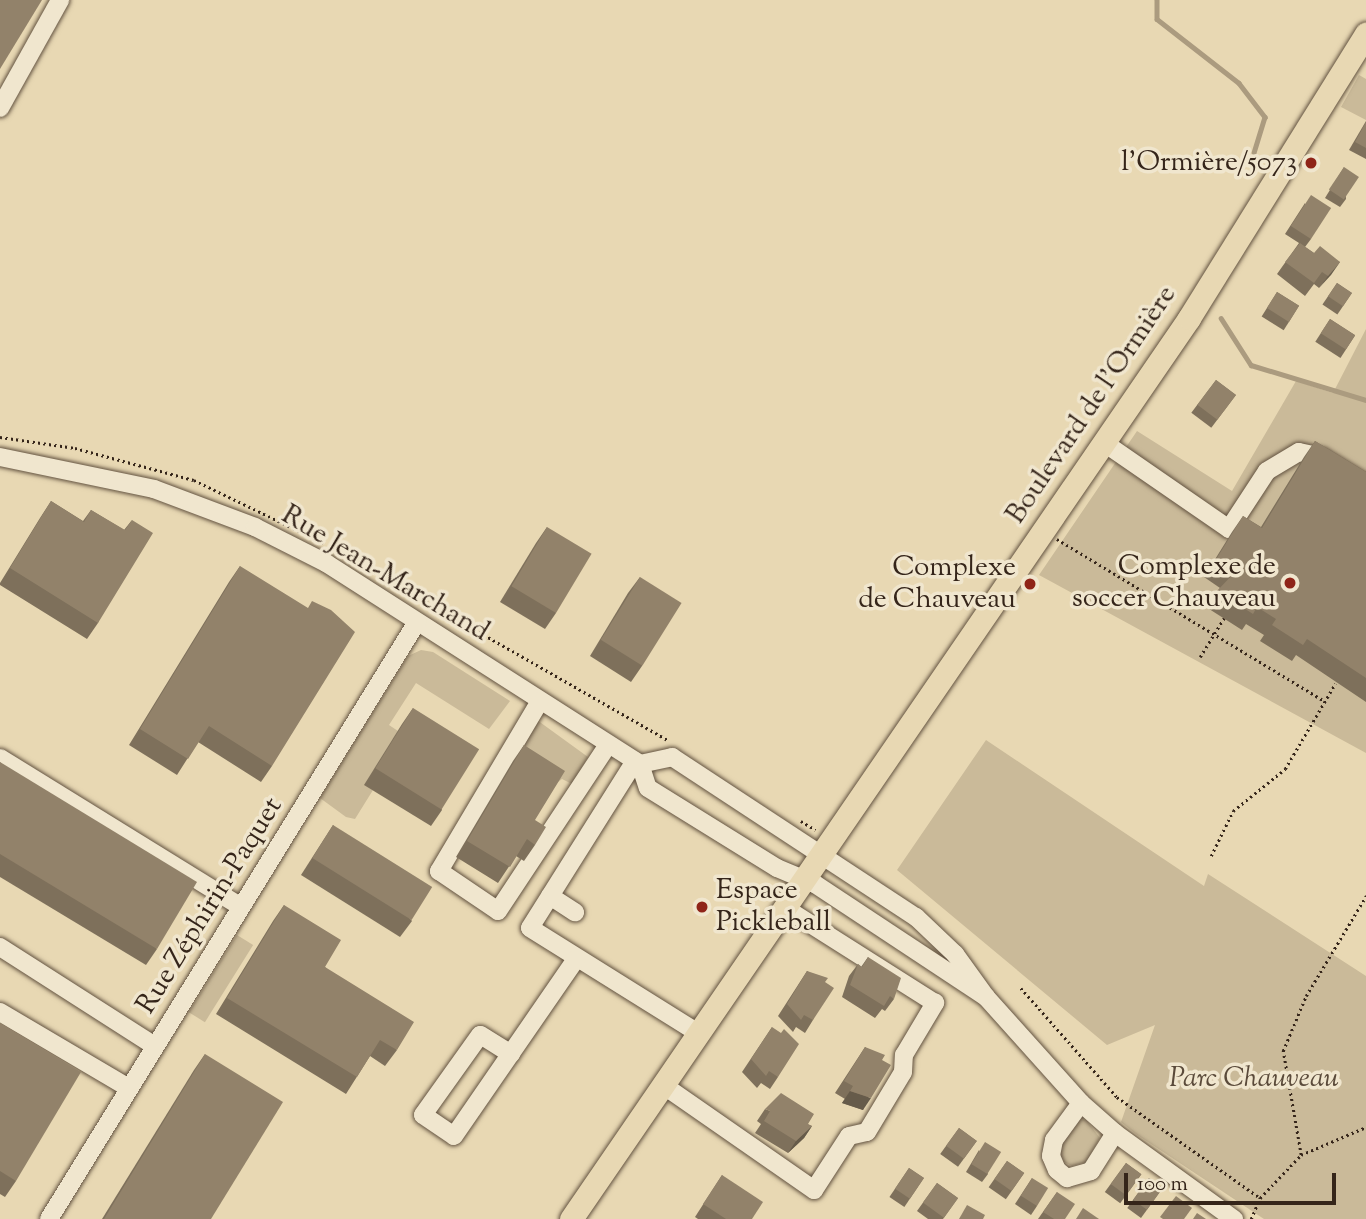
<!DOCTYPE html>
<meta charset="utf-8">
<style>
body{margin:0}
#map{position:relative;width:1366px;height:1219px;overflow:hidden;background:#e8d8b3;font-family:"Sorts Mill Goudy",serif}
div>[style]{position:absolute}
.green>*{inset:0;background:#caba99;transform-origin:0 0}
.stream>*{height:4.5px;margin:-2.25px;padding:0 2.25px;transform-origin:2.25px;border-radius:2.25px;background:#ab9b7f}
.path>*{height:2.5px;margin-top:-1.25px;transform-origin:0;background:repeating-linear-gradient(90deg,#35251a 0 2px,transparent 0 5.5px)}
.roads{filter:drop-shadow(0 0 2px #625240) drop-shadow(0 0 2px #625240)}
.minor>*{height:18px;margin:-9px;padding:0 9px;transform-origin:9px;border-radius:9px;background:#f0e6ce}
.major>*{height:23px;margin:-11.5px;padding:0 11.5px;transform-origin:11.5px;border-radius:11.5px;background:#e8d8b3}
.wall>*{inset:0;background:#7e705b;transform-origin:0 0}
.shaded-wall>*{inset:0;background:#665b4a}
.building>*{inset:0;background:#92826a;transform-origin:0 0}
.dots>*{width:19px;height:19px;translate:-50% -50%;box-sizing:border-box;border:4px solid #f0e6ce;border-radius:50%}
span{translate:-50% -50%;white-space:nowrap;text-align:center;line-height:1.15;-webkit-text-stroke:7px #f0e6ce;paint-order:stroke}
.poi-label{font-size:28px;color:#35251a}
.right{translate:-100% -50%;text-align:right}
.left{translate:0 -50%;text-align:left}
.street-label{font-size:28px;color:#35251a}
.park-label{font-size:28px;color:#5a4a3a;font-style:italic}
.scale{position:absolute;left:1124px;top:1173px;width:212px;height:32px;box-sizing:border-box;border:4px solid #35251a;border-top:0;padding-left:9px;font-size:21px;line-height:24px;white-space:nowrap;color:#35251a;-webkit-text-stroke:5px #f0e6ce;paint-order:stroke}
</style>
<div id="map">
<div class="green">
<div style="clip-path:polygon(1359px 75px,1366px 79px,1366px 120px,1341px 107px)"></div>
<div style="clip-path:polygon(1366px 329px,1366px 753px,1039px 575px,1137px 431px,1232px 491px,1296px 381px,1333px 393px)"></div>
<div style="clip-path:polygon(421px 650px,433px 652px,510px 701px,489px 729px,416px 683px,389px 725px,398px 731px,365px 785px,373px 790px,355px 819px,346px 817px,320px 798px,408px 656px)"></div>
<div style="clip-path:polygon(537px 720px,588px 757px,572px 784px,562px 779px,553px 786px,512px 760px)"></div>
<div style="clip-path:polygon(986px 740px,1204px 886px,1208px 874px,1366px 976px,1366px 1219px,1264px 1219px,1136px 1134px,1121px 1122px,1155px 1025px,1107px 1045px,897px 870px)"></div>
<div style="left:237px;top:935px;width:19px;height:91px;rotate:32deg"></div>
<div style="clip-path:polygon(1077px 1119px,1086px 1120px,1100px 1138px,1086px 1162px,1072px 1166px,1062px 1161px,1059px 1146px)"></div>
</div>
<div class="stream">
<div style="left:1157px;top:0;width:19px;rotate:90deg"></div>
<div style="left:1157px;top:19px;width:104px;rotate:38deg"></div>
<div style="left:1239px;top:83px;width:43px;rotate:52.6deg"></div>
<div style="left:1265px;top:117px;width:37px;rotate:107deg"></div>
<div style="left:1221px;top:318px;width:56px;rotate:57.4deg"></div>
<div style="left:1251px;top:365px;width:120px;rotate:16.9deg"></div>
</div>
<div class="path">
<div style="left:0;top:437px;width:76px;rotate:8.3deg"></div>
<div style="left:75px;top:448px;width:123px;rotate:15.1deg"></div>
<div style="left:194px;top:480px;width:144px;rotate:25.9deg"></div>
<div style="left:1057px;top:539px;width:313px;rotate:31.2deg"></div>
<div style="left:350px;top:558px;width:368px;rotate:29.8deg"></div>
<div style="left:1200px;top:657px;width:46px;rotate:-58.4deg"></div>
<div style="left:801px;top:821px;width:17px;rotate:31deg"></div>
<div style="left:1211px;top:856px;width:50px;rotate:-63.9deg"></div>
<div style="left:1233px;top:811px;width:67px;rotate:-38.9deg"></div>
<div style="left:1285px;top:769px;width:99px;rotate:-59.5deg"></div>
<div style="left:1021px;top:988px;width:145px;rotate:48.6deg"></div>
<div style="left:1117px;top:1097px;width:175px;rotate:35.2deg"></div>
<div style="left:1301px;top:1155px;width:106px;rotate:-99.8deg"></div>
<div style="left:1283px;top:1051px;width:60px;rotate:-67.3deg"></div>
<div style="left:1306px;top:996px;width:117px;rotate:-59deg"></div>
<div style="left:1251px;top:1219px;width:23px;rotate:-67deg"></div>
<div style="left:1260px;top:1198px;width:59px;rotate:-46.4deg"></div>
<div style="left:1301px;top:1155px;width:71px;rotate:-23.3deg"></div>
</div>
<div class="roads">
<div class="minor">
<div style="left:0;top:108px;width:124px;rotate:-60.9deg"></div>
<div style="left:1103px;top:442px;width:153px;rotate:34.6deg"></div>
<div style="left:1229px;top:529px;width:69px;rotate:-56.8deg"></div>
<div style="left:1267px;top:471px;width:37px;rotate:-31deg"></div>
<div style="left:1299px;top:452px;width:24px;rotate:12deg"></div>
<div style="left:1322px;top:457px;width:52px;rotate:31.5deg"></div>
<div style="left:0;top:457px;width:157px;rotate:11.7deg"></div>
<div style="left:154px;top:489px;width:108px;rotate:20.6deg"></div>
<div style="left:255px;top:527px;width:80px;rotate:26.9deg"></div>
<div style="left:326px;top:563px;width:373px;rotate:32.6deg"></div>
<div style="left:640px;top:764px;width:25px;rotate:72deg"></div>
<div style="left:648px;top:788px;width:152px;rotate:31.8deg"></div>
<div style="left:777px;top:868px;width:41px;rotate:22.8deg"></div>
<div style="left:815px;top:884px;width:205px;rotate:33.5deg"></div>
<div style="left:540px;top:701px;width:198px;rotate:120.7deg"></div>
<div style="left:439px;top:871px;width:71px;rotate:34.1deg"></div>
<div style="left:498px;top:911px;width:199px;rotate:-56.5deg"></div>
<div style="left:0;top:758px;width:282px;rotate:31.7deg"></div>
<div style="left:635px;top:761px;width:197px;rotate:122.2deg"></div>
<div style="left:530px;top:928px;width:198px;rotate:32deg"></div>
<div style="left:640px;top:764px;width:33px;rotate:-12deg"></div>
<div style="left:672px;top:757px;width:292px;rotate:33.3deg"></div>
<div style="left:916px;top:917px;width:54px;rotate:43.5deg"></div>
<div style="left:955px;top:954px;width:53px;rotate:54.2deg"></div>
<div style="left:986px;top:997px;width:142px;rotate:48.1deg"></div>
<div style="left:1081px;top:1103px;width:45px;rotate:41.4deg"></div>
<div style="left:1115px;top:1133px;width:147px;rotate:35.9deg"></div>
<div style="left:550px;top:896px;width:30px;rotate:33deg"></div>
<div style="left:0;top:947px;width:184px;rotate:32.6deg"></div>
<div style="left:0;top:1012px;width:150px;rotate:30.5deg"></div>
<div style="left:511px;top:1054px;width:36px;rotate:-148deg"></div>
<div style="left:480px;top:1035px;width:98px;rotate:125.5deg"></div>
<div style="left:423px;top:1115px;width:37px;rotate:34deg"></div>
<div style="left:454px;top:1136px;width:216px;rotate:-55.4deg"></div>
<div style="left:663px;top:1085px;width:184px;rotate:34.8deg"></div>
<div style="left:814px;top:1190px;width:64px;rotate:-57.1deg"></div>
<div style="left:849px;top:1136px;width:18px;rotate:-13deg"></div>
<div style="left:867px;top:1132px;width:70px;rotate:-59deg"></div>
<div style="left:903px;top:1072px;width:17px;rotate:-87deg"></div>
<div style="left:904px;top:1055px;width:61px;rotate:-59.2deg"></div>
<div style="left:935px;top:1003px;width:179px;rotate:-147.6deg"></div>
<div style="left:1081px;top:1103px;width:46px;rotate:126.1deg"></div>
<div style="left:1054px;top:1140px;width:16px;rotate:101deg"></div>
<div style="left:1051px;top:1156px;width:15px;rotate:67deg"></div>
<div style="left:1057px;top:1170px;width:13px;rotate:39deg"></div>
<div style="left:1067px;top:1178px;width:25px;rotate:-16deg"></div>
<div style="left:1091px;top:1171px;width:45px;rotate:-57.7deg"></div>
<div style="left:49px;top:1219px;width:701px;rotate:-58.35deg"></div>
</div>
<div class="major">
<div style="left:571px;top:1219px;width:1093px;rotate:-55.55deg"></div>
<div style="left:1189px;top:318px;width:335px;rotate:-58.1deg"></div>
</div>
</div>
<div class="wall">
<div style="clip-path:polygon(1366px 121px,1366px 159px,1349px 150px)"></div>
<div style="clip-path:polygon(1344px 167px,1346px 199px,1340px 207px,1325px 198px)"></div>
<div style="clip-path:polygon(1305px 203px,1311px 239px,1305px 247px,1314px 253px,1340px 262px,1319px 288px,1314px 284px,1305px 296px,1277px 274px,1299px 243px,1285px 234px)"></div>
<div style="left:1337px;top:283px;width:18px;height:26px;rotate:34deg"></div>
<div style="left:1277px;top:292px;width:26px;height:29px;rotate:32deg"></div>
<div style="left:1330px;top:319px;width:30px;height:27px;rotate:33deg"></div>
<div style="left:1216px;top:380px;width:25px;height:41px;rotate:37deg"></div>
<div style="clip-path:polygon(1315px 441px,1366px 472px,1366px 702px,1296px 655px,1292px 661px,1260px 641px,1264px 635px,1246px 624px,1242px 630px,1206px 607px,1220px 588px,1204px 577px,1232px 532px,1243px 516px,1261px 527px,1304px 457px)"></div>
<div style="clip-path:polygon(51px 501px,83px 521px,91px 510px,124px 530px,132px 520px,98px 623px,87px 639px,0 585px,0 583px,40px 518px)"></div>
<div style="clip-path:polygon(547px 527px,556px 613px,545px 629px,500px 602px,536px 543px)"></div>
<div style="clip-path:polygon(240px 566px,272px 766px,261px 782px,198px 742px,177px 775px,129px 745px,229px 582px)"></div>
<div style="clip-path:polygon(640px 577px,642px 666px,631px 682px,590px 656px,628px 593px)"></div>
<div style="clip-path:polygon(413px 708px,442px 810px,431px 826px,364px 785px,402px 724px)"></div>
<div style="clip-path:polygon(524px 745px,535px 820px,535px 845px,524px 861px,516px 856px,498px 883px,456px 857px,513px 761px)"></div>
<div style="clip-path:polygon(0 762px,157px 949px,146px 965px,0 877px)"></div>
<div style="clip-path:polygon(333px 825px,412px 921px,400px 937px,301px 875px)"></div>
<div style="clip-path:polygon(284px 905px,325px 967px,397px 1050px,385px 1066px,370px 1056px,346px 1094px,216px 1014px,273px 921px)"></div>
<div style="clip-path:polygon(868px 957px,894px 999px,885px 1011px,882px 1009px,875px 1018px,842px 997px,849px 976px,858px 964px,861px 967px)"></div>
<div style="clip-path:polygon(807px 971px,825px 982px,813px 1020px,805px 1033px,796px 1027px,793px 1032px,778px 1016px)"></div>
<div style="clip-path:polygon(0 1023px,16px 1181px,5px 1197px,0 1194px)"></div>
<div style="clip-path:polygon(772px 1027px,778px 1077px,770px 1089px,761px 1083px,757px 1088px,742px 1072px)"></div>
<div style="clip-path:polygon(865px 1047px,882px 1060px,863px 1110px,842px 1103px,845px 1099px,835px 1093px)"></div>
<div style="clip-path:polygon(205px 1054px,211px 1219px,102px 1219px,194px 1070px)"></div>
<div style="clip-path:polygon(765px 1109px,812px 1126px,804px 1138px,788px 1153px,755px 1133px,761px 1124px,757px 1121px)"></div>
<div style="left:959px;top:1128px;width:22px;height:32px;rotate:36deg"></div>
<div style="clip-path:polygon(979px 1150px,988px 1174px,982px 1182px,966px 1172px)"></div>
<div style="left:1007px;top:1161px;width:21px;height:32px;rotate:35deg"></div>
<div style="left:1126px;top:1163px;width:19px;height:36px;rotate:36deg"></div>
<div style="left:909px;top:1168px;width:18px;height:35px;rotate:34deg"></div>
<div style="clip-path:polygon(722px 1175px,752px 1219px,698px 1219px,695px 1217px)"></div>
<div style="clip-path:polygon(1032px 1178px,1037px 1206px,1031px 1215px,1015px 1204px)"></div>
<div style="left:1149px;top:1178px;width:17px;height:37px;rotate:36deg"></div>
<div style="clip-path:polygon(937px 1183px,958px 1198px,943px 1219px,928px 1219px,917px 1211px)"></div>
<div style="clip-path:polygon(1057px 1192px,1065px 1219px,1038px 1219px)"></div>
</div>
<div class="shaded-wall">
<div style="clip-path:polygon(1340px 262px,1331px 275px,1319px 288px,1328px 276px)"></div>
<div style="clip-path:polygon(850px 1091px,871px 1098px,863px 1110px,842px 1103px)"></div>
<div style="clip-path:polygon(812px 1126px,804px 1138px,788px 1153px,796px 1141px)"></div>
</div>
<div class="building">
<div style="clip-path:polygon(0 0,42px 0,0 69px)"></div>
<div style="clip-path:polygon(1366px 122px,1366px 148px,1355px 142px)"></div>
<div style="left:1344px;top:167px;width:18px;height:27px;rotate:34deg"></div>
<div style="left:1311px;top:195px;width:24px;height:37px;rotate:33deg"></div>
<div style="clip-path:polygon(1300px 243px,1314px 253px,1320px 246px,1340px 262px,1328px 276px,1322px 272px,1314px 283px,1285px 262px)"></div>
<div style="left:1337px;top:283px;width:18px;height:16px;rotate:34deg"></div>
<div style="left:1277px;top:292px;width:26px;height:19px;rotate:32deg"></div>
<div style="left:1330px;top:319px;width:30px;height:17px;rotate:33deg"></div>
<div style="left:1216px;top:380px;width:25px;height:31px;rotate:37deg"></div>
<div style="clip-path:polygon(1315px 441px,1366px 472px,1366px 678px,1307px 639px,1303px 645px,1272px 625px,1276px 619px,1257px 607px,1253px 614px,1217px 591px,1234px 573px,1215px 561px,1243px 516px,1262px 528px)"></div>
<div style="clip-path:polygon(51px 501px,84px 522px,91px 510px,125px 530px,132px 520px,153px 533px,98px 623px,10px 568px)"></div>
<div style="left:547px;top:527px;width:52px;height:69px;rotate:31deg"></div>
<div style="clip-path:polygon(240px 566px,308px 608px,312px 601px,331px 610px,355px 632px,272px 766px,209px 726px,188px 759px,140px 729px)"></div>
<div style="left:640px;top:577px;width:49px;height:74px;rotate:32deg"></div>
<div style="left:413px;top:708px;width:78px;height:71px;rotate:32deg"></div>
<div style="clip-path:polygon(524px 745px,565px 771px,535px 820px,546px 827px,535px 845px,527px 839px,510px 867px,467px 841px)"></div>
<div style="clip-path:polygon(0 762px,197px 882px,157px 949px,0 854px)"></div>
<div style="left:333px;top:825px;width:117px;height:39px;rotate:32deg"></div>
<div style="clip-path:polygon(284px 905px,341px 940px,325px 967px,414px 1022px,397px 1050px,380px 1040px,357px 1077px,227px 998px)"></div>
<div style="clip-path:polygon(868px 957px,901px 978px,894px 999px,890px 996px,884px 1006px,850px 985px,858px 964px,862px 967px)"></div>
<div style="clip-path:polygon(807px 971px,828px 978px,825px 982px,834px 988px,813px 1020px,804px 1015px,801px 1020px,787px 1004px)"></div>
<div style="clip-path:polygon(0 1023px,81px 1072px,16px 1181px,0 1171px)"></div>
<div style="clip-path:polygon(772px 1027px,781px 1033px,784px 1029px,799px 1044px,778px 1077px,769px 1071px,766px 1076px,751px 1059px)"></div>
<div style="clip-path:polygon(865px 1047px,885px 1055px,882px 1060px,891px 1065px,871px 1098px,850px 1091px,853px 1086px,844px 1081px)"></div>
<div style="clip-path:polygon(205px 1054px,283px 1102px,211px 1219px,104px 1219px)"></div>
<div style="clip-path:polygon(781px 1093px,814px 1114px,808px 1124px,812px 1126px,796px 1141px,764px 1121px,770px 1111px,765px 1109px)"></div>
<div style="left:959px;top:1128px;width:22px;height:22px;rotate:36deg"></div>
<div style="left:985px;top:1142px;width:19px;height:26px;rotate:32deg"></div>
<div style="left:1007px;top:1161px;width:21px;height:22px;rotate:35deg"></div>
<div style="left:1126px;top:1163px;width:19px;height:26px;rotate:36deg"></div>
<div style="left:909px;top:1168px;width:18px;height:25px;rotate:34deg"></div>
<div style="clip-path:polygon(722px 1175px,763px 1202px,752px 1219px,726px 1219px,703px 1204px)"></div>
<div style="left:1032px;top:1178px;width:19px;height:21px;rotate:32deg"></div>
<div style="left:1149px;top:1178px;width:17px;height:27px;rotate:36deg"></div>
<div style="left:937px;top:1183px;width:26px;height:24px;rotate:36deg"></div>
<div style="clip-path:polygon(1057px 1192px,1075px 1204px,1065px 1219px,1054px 1219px,1043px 1212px)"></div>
<div style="clip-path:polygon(1176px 1196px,1192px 1208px,1184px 1219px,1163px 1219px,1160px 1217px)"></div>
<div style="clip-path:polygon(967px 1205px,985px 1215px,983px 1219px,959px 1219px)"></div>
<div style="clip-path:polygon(1083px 1208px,1099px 1219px,1076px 1219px)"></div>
<div style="clip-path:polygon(1197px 1213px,1206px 1219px,1193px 1219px)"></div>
</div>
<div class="dots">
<div style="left:1311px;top:163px;background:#8f2418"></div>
<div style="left:1290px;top:583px;background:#8f2418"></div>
<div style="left:1030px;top:584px;background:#8f2418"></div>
<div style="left:702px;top:907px;background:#8f2418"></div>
</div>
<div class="poi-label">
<span class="right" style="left:1297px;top:163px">l'Ormière/5073</span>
<span class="right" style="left:1276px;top:583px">Complexe de<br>soccer Chauveau</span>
<span class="right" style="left:1016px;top:584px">Complexe<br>de Chauveau</span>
<span class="left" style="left:716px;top:907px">Espace<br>Pickleball</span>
</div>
<div class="street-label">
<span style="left:1092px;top:405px;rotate:-56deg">Boulevard de l'Ormière</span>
<span style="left:385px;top:574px;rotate:31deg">Rue Jean-Marchand</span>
<span style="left:210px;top:906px;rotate:-58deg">Rue Zéphirin-Paquet</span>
</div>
<div class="park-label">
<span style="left:1254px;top:1079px">Parc Chauveau</span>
</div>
<div class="scale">100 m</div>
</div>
